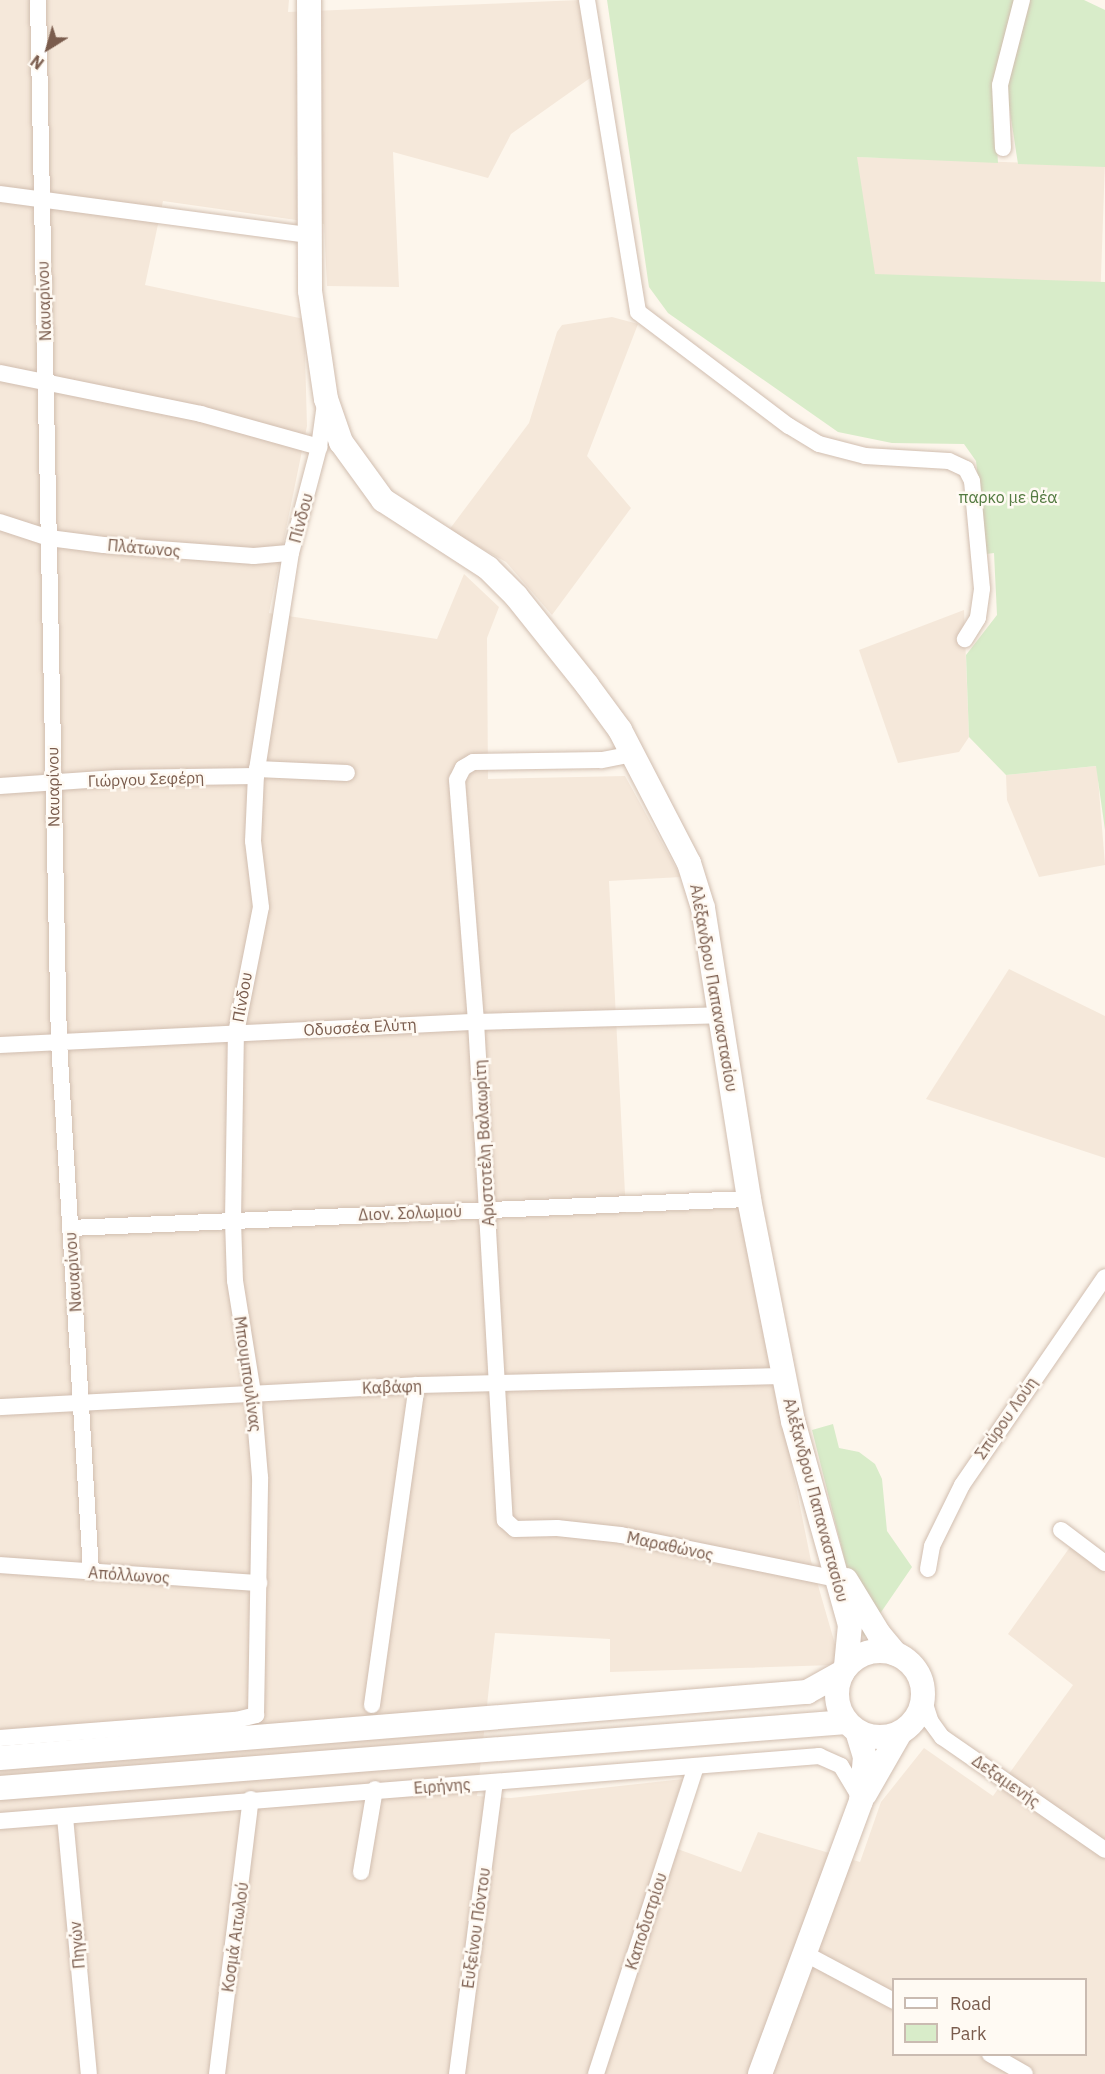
<!DOCTYPE html>
<meta charset="utf-8">
<style>
body{margin:0}
#map{position:relative;width:1105px;height:2074px;overflow:hidden;background:#fdf6ec;font-family:"IBM Plex Sans",sans-serif}
div>[style]{position:absolute}
.residential>*{inset:0;background:#f5e8da;transform-origin:0 0}
.green>*{inset:0;background:#d8ecc9}
.roads{filter:drop-shadow(0 0 2px #d1beb0) drop-shadow(0 0 2px #d1beb0)}
.street>*{height:16px;margin:-8px;padding:0 8px;transform-origin:8px;border-radius:8px;background:#fff}
.secondary>*{height:24px;margin:-12px;padding:0 12px;transform-origin:12px;border-radius:12px;background:#fff}
.secondary>.ring{margin:-12px;padding:0;box-sizing:content-box;background:none;border:24px solid #fff;border-radius:50%}
span{translate:-50% -50%;white-space:nowrap;text-align:center;line-height:1.15;-webkit-text-stroke:5px #fffaf3;paint-order:stroke}
.street-label{font-size:16px;color:#7a5c4d}
.park-label{font-size:16px;color:#537a41}
.legend{position:absolute;left:892px;top:1978px;width:195px;height:78px;box-sizing:border-box;background:#fffaf3;border:2px solid #cabbb1;margin:0;padding:8px 10px;list-style:none;font-size:18px;color:#7a5c4d}
.legend li{display:flex;align-items:center;gap:12px;height:30px}
.legend b{width:30px;border:2px solid #cabbb1}
.north{position:absolute;left:18px;top:18px;width:60px;height:60px;-webkit-text-stroke:4px #fffaf3;paint-order:stroke;rotate:217deg;font-size:16px;font-weight:700;line-height:24px;text-align:center;color:#7a5c4d}
.north::after{content:'';display:block;margin:auto;width:21px;height:27px;background:#7a5c4d;clip-path:polygon(50% 0,100% 100%,50% 72%,0 100%)}
</style>
<div id="map">
<div class="residential">
<div style="clip-path:polygon(evenodd,0 0,289px 0,288px 12px,580px 0,593px 76px,511px 134px,488px 178px,393px 152px,399px 287px,327px 286px,324px 224px,163px 201px,145px 285px,304px 319px,307px 426px,269px 613px,437px 639px,464px 574px,499px 607px,487px 638px,488px 779px,625px 776px,681px 877px,609px 881px,626px 1213px,740px 1208px,811px 1561px,839px 1658px,834px 1665px,610px 1672px,610px 1639px,495px 1633px,477px 1796px,511px 1798px,683px 1779px,661px 1843px,741px 1872px,758px 1832px,860px 1862px,881px 1802px,924px 1748px,993px 1796px,1073px 1685px,1008px 1634px,1070px 1547px,1105px 1573px,1105px 2074px,0 2074px,0 0,894px 1980px,1086px 1980px,1086px 2054px,894px 2054px,894px 1980px)"></div>
<div style="left:857px;top:157px;width:248px;height:118px;rotate:2deg"></div>
<div style="clip-path:polygon(612px 317px,638px 324px,587px 456px,631px 508px,552px 615px,506px 562px,449px 530px,529px 423px,557px 332px,562px 325px)"></div>
<div style="clip-path:polygon(964px 610px,969px 737px,959px 752px,898px 763px,859px 650px)"></div>
<div style="clip-path:polygon(1097px 766px,1105px 865px,1039px 877px,1007px 800px,1006px 775px)"></div>
<div style="clip-path:polygon(1009px 969px,1105px 1016px,1105px 1158px,926px 1099px)"></div>
</div>
<div class="green">
<div style="clip-path:polygon(607px 0,1014px 0,993px 82px,998px 163px,857px 157px,875px 274px,1105px 282px,1105px 830px,1096px 766px,1006px 775px,969px 737px,966px 655px,997px 615px,994px 553px,986px 554px,976px 461px,964px 444px,892px 443px,838px 432px,668px 313px,649px 287px)"></div>
<div style="clip-path:polygon(1030px 0,1084px 0,1105px 10px,1105px 167px,1018px 164px,1006px 86px)"></div>
<div style="clip-path:polygon(833px 1424px,839px 1448px,859px 1452px,875px 1464px,882px 1479px,887px 1531px,912px 1567px,864px 1637px,812px 1430px)"></div>
</div>
<div class="roads">
<div class="street">
<div style="left:38px;top:0;width:1042px;rotate:88.85deg"></div>
<div style="left:59px;top:1042px;width:531px;rotate:86.54deg"></div>
<div style="left:587px;top:0;width:316px;rotate:80.7deg"></div>
<div style="left:638px;top:312px;width:189px;rotate:37.1deg"></div>
<div style="left:789px;top:426px;width:35px;rotate:31deg"></div>
<div style="left:819px;top:444px;width:48px;rotate:14.6deg"></div>
<div style="left:865px;top:456px;width:84px;rotate:3.4deg"></div>
<div style="left:949px;top:461px;width:19px;rotate:25deg"></div>
<div style="left:966px;top:469px;width:13px;rotate:63deg"></div>
<div style="left:972px;top:481px;width:108px;rotate:84.7deg"></div>
<div style="left:982px;top:589px;width:29px;rotate:98deg"></div>
<div style="left:978px;top:618px;width:25px;rotate:122deg"></div>
<div style="left:1003px;top:148px;width:63px;rotate:-92.7deg"></div>
<div style="left:1000px;top:85px;width:88px;rotate:-75.5deg"></div>
<div style="left:0;top:194px;width:311px;rotate:7.6deg"></div>
<div style="left:0;top:373px;width:205px;rotate:11.5deg"></div>
<div style="left:201px;top:414px;width:123px;rotate:15.6deg"></div>
<div style="left:0;top:522px;width:52px;rotate:18.1deg"></div>
<div style="left:49px;top:538px;width:55px;rotate:7.3deg"></div>
<div style="left:104px;top:545px;width:150px;rotate:4.2deg"></div>
<div style="left:254px;top:556px;width:37px;rotate:-5deg"></div>
<div style="left:633px;top:754px;width:33px;rotate:169deg"></div>
<div style="left:601px;top:760px;width:128px;rotate:179.1deg"></div>
<div style="left:473px;top:762px;width:12px;rotate:149deg"></div>
<div style="left:463px;top:768px;width:13px;rotate:117deg"></div>
<div style="left:457px;top:780px;width:243px;rotate:85.5deg"></div>
<div style="left:476px;top:1022px;width:499px;rotate:86.7deg"></div>
<div style="left:505px;top:1520px;width:13px;rotate:42deg"></div>
<div style="left:515px;top:1529px;width:42px;rotate:-1.4deg"></div>
<div style="left:557px;top:1528px;width:64px;rotate:6.2deg"></div>
<div style="left:621px;top:1535px;width:221px;rotate:11.5deg"></div>
<div style="left:257px;top:769px;width:90px;rotate:2.5deg"></div>
<div style="left:0;top:786px;width:117px;rotate:-3.9deg"></div>
<div style="left:117px;top:778px;width:139px;rotate:-0.8deg"></div>
<div style="left:0;top:1045px;width:477px;rotate:-2.8deg"></div>
<div style="left:476px;top:1022px;width:244px;rotate:-1.6deg"></div>
<div style="left:70px;top:1228px;width:680px;rotate:-2.45deg"></div>
<div style="left:0;top:1407px;width:418px;rotate:-3deg"></div>
<div style="left:417px;top:1385px;width:367px;rotate:-1.4deg"></div>
<div style="left:1061px;top:1530px;width:55px;rotate:36.9deg"></div>
<div style="left:0;top:1565px;width:260px;rotate:4deg"></div>
<div style="left:928px;top:1569px;width:23px;rotate:-80deg"></div>
<div style="left:932px;top:1546px;width:68px;rotate:-63.8deg"></div>
<div style="left:962px;top:1485px;width:252px;rotate:-55.5deg"></div>
<div style="left:923px;top:1698px;width:25px;rotate:72deg"></div>
<div style="left:931px;top:1722px;width:19px;rotate:54deg"></div>
<div style="left:942px;top:1737px;width:198px;rotate:34.7deg"></div>
<div style="left:372px;top:1705px;width:323px;rotate:-82deg"></div>
<div style="left:0;top:1738px;width:237px;rotate:-4.4deg"></div>
<div style="left:236px;top:1720px;width:21px;rotate:-14deg"></div>
<div style="left:256px;top:1715px;width:238px;rotate:-89deg"></div>
<div style="left:260px;top:1477px;width:84px;rotate:-94.8deg"></div>
<div style="left:253px;top:1393px;width:113px;rotate:-99.1deg"></div>
<div style="left:235px;top:1281px;width:61px;rotate:-91.9deg"></div>
<div style="left:233px;top:1220px;width:187px;rotate:-89.1deg"></div>
<div style="left:236px;top:1033px;width:128px;rotate:-78.8deg"></div>
<div style="left:261px;top:907px;width:66px;rotate:-96.9deg"></div>
<div style="left:253px;top:841px;width:65px;rotate:-87.4deg"></div>
<div style="left:256px;top:776px;width:226px;rotate:-81.1deg"></div>
<div style="left:291px;top:553px;width:110px;rotate:-75.2deg"></div>
<div style="left:319px;top:447px;width:43px;rotate:-82.1deg"></div>
<div style="left:65px;top:1817px;width:258px;rotate:84.7deg"></div>
<div style="left:0;top:1821px;width:822px;rotate:-4.54deg"></div>
<div style="left:819px;top:1756px;width:24px;rotate:24deg"></div>
<div style="left:841px;top:1766px;width:37px;rotate:59deg"></div>
<div style="left:361px;top:1872px;width:84px;rotate:-80.4deg"></div>
<div style="left:804px;top:1953px;width:102px;rotate:28.1deg"></div>
<div style="left:990px;top:2054px;width:40px;rotate:29.7deg"></div>
<div style="left:217px;top:2074px;width:277px;rotate:-83deg"></div>
<div style="left:457px;top:2074px;width:293px;rotate:-82.6deg"></div>
<div style="left:596px;top:2074px;width:323px;rotate:-72deg"></div>
</div>
<div class="secondary">
<div style="left:309px;top:0;width:291px;rotate:89.8deg"></div>
<div style="left:310px;top:291px;width:109px;rotate:81.6deg"></div>
<div style="left:326px;top:399px;width:46px;rotate:70.8deg"></div>
<div style="left:341px;top:442px;width:72px;rotate:54.1deg"></div>
<div style="left:383px;top:500px;width:125px;rotate:32.9deg"></div>
<div style="left:488px;top:568px;width:40px;rotate:45deg"></div>
<div style="left:516px;top:596px;width:114px;rotate:51.4deg"></div>
<div style="left:587px;top:685px;width:56px;rotate:53.7deg"></div>
<div style="left:620px;top:730px;width:150px;rotate:62.6deg"></div>
<div style="left:689px;top:863px;width:47px;rotate:72.7deg"></div>
<div style="left:703px;top:908px;width:295px;rotate:81deg"></div>
<div style="left:749px;top:1199px;width:226px;rotate:78.8deg"></div>
<div style="left:793px;top:1421px;width:212px;rotate:74.4deg"></div>
<div style="left:850px;top:1625px;width:41px;rotate:95.6deg"></div>
<div style="left:846px;top:1580px;width:63px;rotate:58.6deg"></div>
<div style="left:879px;top:1634px;width:26px;rotate:50deg"></div>
<div class="ring" style="left:837px;top:1651px;width:62px;height:62px"></div>
<div style="left:0;top:1758px;width:810px;rotate:-4.68deg"></div>
<div style="left:807px;top:1692px;width:41px;rotate:-29.1deg"></div>
<div style="left:0;top:1788px;width:849px;rotate:-4.46deg"></div>
<div style="left:865px;top:1794px;width:70px;rotate:-60.2deg"></div>
<div style="left:760px;top:2074px;width:291px;rotate:-69.7deg"></div>
<div style="left:861px;top:1801px;width:44px;rotate:-84.8deg"></div>
<div style="left:865px;top:1757px;width:27px;rotate:-107deg"></div>
</div>
</div>
<div class="street-label">
<span style="left:44px;top:301px;rotate:-92deg">Ναυαρίνου</span>
<span style="left:301px;top:518px;rotate:-75deg">Πίνδου</span>
<span style="left:144px;top:548px;rotate:5deg">Πλάτωνος</span>
<span style="left:146px;top:779px;rotate:-2deg">Γιώργου Σεφέρη</span>
<span style="left:53px;top:787px;rotate:-91deg">Ναυαρίνου</span>
<span style="left:714px;top:988px;rotate:80deg">Αλέξανδρου Παπαναστασίου</span>
<span style="left:242px;top:997px;rotate:-80deg">Πίνδου</span>
<span style="left:360px;top:1027px;rotate:-3deg">Οδυσσέα Ελύτη</span>
<span style="left:484px;top:1143px;rotate:-93deg">Αριστοτέλη Βαλαωρίτη</span>
<span style="left:410px;top:1213px;rotate:-2deg">Διον. Σολωμού</span>
<span style="left:73px;top:1272px;rotate:-94deg">Ναυαρίνου</span>
<span style="left:248px;top:1374px;rotate:82deg">Μπουμπουλίνας</span>
<span style="left:392px;top:1387px;rotate:-2deg">Καβάφη</span>
<span style="left:1006px;top:1418px;rotate:-55deg">Σπύρου Λούη</span>
<span style="left:816px;top:1500px;rotate:75deg">Αλέξανδρου Παπαναστασίου</span>
<span style="left:670px;top:1546px;rotate:12deg">Μαραθώνος</span>
<span style="left:129px;top:1575px;rotate:4deg">Απόλλωνος</span>
<span style="left:1006px;top:1781px;rotate:35deg">Δεξαμενής</span>
<span style="left:442px;top:1786px;rotate:-4deg">Ειρήνης</span>
<span style="left:646px;top:1921px;rotate:-72deg">Καποδιστρίου</span>
<span style="left:476px;top:1928px;rotate:-82deg">Ευξείνου Πόντου</span>
<span style="left:235px;top:1937px;rotate:-82deg">Κοσμά Αιτωλού</span>
<span style="left:77px;top:1945px;rotate:-95deg">Πηγών</span>
</div>
<div class="park-label">
<span style="left:1008px;top:497px">παρκο με θέα</span>
</div>
<ul class="legend">
<li><b style="height:8px;background:#fff"></b>Road</li>
<li><b style="height:16px;background:#d8ecc9"></b>Park</li>
</ul>
<div class="north">N</div>
</div>
